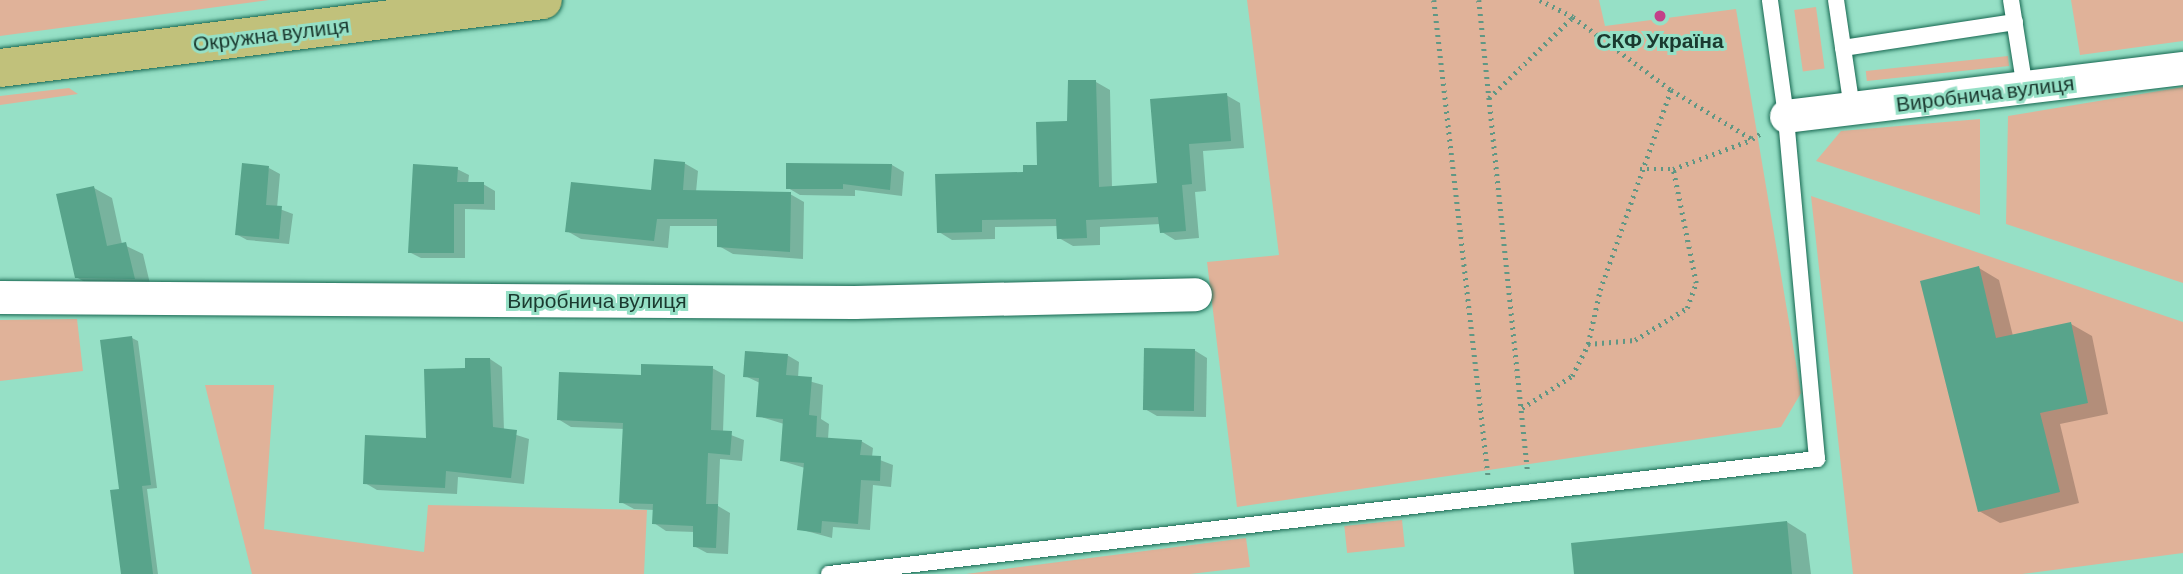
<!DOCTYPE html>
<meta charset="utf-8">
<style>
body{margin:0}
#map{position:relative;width:2183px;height:574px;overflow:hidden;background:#96e0c6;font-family:Barlow,sans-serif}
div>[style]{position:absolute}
.green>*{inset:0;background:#e0b299;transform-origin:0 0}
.shadow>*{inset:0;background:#0003}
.building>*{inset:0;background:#58a48b;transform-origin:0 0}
.path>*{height:4.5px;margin-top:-2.25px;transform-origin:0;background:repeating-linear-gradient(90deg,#609784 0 2px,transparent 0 7px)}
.roads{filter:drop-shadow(0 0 2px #176751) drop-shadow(0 0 2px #176751)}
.service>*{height:16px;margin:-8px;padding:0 8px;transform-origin:8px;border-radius:8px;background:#fff}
.minor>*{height:33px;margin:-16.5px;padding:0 16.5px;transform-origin:16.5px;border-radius:16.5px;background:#fff}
.primary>*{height:38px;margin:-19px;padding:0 19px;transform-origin:19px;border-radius:19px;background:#c1c17b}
.dots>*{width:19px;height:19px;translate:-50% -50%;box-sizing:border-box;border:4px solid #96e0c6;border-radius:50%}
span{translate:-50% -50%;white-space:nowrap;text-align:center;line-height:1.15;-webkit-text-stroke:6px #96e0c6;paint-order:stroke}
.street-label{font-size:21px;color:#1a392f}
.poi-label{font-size:21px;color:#1a392f;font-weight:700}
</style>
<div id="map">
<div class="green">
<div style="clip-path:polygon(0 0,269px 0,0 36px)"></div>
<div style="clip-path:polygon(1247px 0,1599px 0,1605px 26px,1736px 9px,1801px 393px,1781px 427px,1237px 507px,1207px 262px,1279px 255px)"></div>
<div style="clip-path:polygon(2071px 0,2183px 0,2183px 41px,2080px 55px)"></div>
<div style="left:1816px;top:7px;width:62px;height:22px;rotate:82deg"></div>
<div style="left:2008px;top:56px;width:10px;height:143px;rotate:84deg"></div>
<div style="clip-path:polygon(2183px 87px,2183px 283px,2006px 224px,2008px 116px)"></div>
<div style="clip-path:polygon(69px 88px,78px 94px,0 105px,0 96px)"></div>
<div style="clip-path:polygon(1980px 119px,1980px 215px,1816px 161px,1841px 131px)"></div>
<div style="clip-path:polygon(1811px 196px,2183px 322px,2183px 553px,2022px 574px,1853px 574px)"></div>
<div style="clip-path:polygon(77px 319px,83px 371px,0 381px,0 320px)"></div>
<div style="clip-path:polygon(205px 385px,274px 385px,264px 529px,424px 552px,428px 505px,647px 510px,644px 574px,252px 574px)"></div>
<div style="left:1402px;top:520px;width:27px;height:58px;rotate:84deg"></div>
<div style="clip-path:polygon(1246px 538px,1250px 567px,1190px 574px,966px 574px)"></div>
</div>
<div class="shadow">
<div style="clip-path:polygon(1096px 82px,1110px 90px,1112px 188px,1159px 184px,1152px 101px,1226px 95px,1240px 103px,1244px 148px,1203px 151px,1206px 191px,1195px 192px,1199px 238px,1175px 240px,1162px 232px,1161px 224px,1100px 227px,1100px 245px,1073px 246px,1059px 238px,1058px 226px,995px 227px,995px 239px,952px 240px,939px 232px,1039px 166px)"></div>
<div style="clip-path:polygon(684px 163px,698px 171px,696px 192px,790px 194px,804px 202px,803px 259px,733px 254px,719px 246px,719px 226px,670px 226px,668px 248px,581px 239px,567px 231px,652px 192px)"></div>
<div style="clip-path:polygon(788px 165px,892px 165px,904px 172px,902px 196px,855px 190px,855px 196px,800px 195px,788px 188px)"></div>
<div style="clip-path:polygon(269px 168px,280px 174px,277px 208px,293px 214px,289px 244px,247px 240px,236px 234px)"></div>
<div style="clip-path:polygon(457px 169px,469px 175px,468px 184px,483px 184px,495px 191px,495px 210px,465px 209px,465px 258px,421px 258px,409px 252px)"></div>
<div style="clip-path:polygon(94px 188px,112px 198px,122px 244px,143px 254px,151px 288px,94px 287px,76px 277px)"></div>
<div style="clip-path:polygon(1979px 268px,1999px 280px,2013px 336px,2071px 324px,2092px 336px,2108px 414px,2060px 424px,2079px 503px,2000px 523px,1979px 511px)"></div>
<div style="clip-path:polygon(132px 338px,138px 341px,157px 488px,147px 489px,158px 574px,123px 574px,121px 491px)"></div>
<div style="clip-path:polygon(1194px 350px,1207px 358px,1206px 417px,1157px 416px,1145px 409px)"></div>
<div style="clip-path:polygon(787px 355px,799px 362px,798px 378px,823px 385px,821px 419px,829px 424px,828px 439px,861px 441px,873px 448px,872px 457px,893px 465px,891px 487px,873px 485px,870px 530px,833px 527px,832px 538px,799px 529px,805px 468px,782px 461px,784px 424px,758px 416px,760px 383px,745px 376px)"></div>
<div style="clip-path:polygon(490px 359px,502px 367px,504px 431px,529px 439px,524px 484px,458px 477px,457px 494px,377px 490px,365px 483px,428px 440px,466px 370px)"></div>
<div style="clip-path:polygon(712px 368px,725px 375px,723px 432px,744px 440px,742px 461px,720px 459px,718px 506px,730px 513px,728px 554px,707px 553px,694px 546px,695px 532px,666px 531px,654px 523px,654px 510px,634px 509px,621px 502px,625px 429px,571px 427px,558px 419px,643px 377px)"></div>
<div style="clip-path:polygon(1787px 522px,1806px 534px,1811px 574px,1576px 574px)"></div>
</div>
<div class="building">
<div style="clip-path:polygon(1068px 80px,1096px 80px,1099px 187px,1157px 183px,1150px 99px,1227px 93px,1231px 141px,1189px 144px,1192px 184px,1182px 185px,1186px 231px,1160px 233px,1158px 217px,1086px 220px,1087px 238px,1057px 239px,1056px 219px,982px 220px,982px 232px,937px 233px,935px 174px,1023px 172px,1023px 165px,1037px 165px,1036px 122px,1067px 121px)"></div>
<div style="clip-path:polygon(654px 159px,685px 162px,683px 190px,791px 192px,790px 252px,717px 247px,717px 219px,657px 219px,654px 241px,565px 232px,571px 182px,651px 190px)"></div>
<div style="clip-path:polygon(242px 163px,269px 166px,266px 205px,282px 206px,279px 239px,235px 235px)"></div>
<div style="clip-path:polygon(786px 163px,892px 164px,890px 190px,843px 184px,843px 189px,786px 189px)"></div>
<div style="clip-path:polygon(413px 164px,458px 167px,457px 182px,484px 182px,484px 204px,454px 204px,454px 253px,408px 253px)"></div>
<div style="clip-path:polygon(94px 186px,107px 246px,126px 242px,135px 279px,75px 278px,56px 194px)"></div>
<div style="clip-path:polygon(1979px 266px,1996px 338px,2071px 322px,2088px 403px,2040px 413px,2060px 492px,1978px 512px,1920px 281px)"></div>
<div style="clip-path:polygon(132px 336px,151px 485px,142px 486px,153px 574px,121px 574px,110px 490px,119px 489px,100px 340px)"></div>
<div style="left:1144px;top:348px;width:51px;height:62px;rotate:1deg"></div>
<div style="clip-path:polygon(745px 351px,788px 354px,786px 375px,812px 377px,809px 415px,817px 416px,816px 437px,862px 440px,860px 455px,881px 456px,880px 481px,861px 480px,858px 524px,822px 521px,821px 533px,797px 530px,804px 463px,780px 461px,783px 419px,756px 417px,759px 378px,743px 377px)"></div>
<div style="clip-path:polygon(465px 358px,490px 358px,493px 427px,517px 430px,511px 478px,446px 471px,445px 488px,363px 484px,365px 435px,426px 438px,424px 369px,465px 368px)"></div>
<div style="clip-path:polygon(641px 364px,713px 366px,711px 430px,732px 431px,730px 455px,708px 453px,706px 504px,718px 504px,716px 548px,693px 547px,693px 526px,652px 524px,653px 504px,619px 503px,623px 423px,557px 420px,559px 372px,641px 375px)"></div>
<div style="clip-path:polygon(1787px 521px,1792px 574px,1574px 574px,1571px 543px)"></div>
</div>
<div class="path">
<div style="left:1434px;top:0;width:479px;rotate:83.5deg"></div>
<div style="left:1479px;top:0;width:476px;rotate:84.1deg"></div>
<div style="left:1540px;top:0;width:37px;rotate:27deg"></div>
<div style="left:1573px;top:17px;width:122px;rotate:36.7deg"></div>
<div style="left:1671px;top:90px;width:95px;rotate:31.2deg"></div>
<div style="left:1752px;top:139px;width:11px;rotate:-34deg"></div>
<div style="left:1489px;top:98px;width:117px;rotate:-44deg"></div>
<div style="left:1640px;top:169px;width:33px"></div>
<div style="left:1673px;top:169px;width:83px;rotate:-20.4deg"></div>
<div style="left:1588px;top:344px;width:47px;rotate:-4.9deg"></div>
<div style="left:1635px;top:340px;width:61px;rotate:-31.6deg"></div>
<div style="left:1687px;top:308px;width:27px;rotate:-70deg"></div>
<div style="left:1696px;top:283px;width:116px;rotate:-101.4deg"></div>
<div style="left:1522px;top:408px;width:59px;rotate:-32.6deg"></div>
<div style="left:1572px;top:376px;width:36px;rotate:-63deg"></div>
<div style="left:1588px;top:344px;width:55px;rotate:-77.5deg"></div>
<div style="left:1600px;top:290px;width:212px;rotate:-70.5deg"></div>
</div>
<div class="roads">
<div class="service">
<div style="left:1836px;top:0;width:109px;rotate:81.6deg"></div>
<div style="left:2011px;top:0;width:89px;rotate:81deg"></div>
<div style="left:1843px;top:48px;width:174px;rotate:-8.6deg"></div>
<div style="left:829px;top:574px;width:995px;rotate:-6.64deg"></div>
<div style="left:1817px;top:459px;width:344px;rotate:-95.2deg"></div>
<div style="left:1786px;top:116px;width:117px;rotate:-97.9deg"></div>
</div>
<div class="minor">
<div style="left:1786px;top:116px;width:400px;rotate:-6.9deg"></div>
<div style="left:0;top:297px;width:854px;rotate:0.34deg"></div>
<div style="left:854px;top:302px;width:341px;rotate:-1.3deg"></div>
</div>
<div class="primary">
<div style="left:0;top:68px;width:547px;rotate:-7.14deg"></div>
</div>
</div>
<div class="dots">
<div style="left:1660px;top:16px;background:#c34189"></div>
</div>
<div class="street-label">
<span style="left:271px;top:34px;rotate:-7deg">Окружна вулиця</span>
<span style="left:1985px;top:93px;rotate:-7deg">Виробнича вулиця</span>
<span style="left:597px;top:300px">Виробнича вулиця</span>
</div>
<div class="poi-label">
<span style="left:1660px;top:40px">СКФ Україна</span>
</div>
</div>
